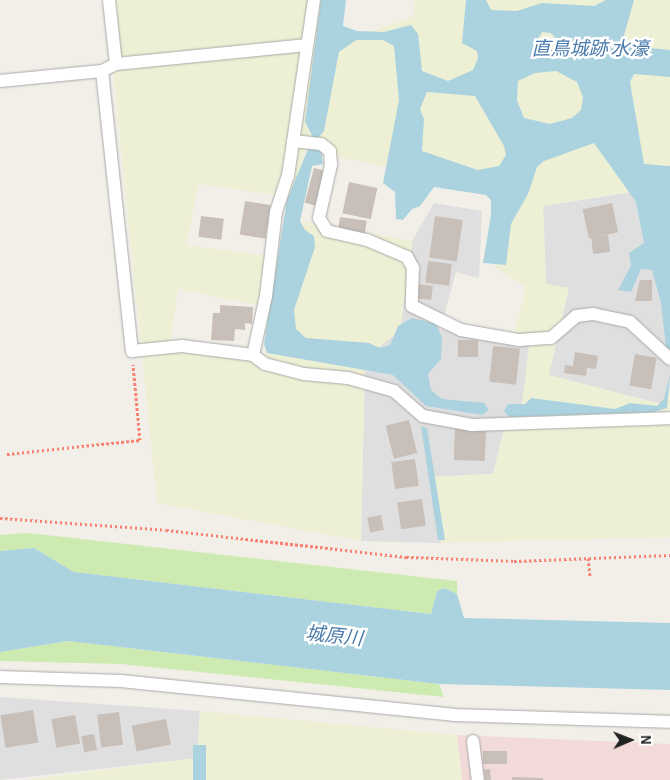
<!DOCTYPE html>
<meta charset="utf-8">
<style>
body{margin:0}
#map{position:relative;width:670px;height:780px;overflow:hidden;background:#f2efe9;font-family:"Alegreya Sans","Noto Sans JP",sans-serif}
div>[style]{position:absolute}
.residential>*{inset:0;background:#e0dfdf}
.commercial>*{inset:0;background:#f2dad9}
.farmland>*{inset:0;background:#eef0d5}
.grass>*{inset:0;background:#cdebb0}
.water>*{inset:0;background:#aad3df;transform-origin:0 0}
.building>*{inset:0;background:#c7bfb8;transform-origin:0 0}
.path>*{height:3px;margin-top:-1.5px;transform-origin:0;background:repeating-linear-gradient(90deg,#fa8072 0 2.5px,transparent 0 5px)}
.roads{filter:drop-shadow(0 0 1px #a9a9a9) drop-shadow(0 0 1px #a9a9a9)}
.street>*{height:12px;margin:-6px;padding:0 6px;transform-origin:6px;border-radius:6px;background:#fff}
span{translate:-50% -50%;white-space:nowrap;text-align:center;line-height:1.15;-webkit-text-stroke:5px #fff;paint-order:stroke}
.water-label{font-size:19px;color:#4a7aab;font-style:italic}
.north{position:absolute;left:605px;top:715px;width:50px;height:50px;-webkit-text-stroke:4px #fff;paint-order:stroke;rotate:89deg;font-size:14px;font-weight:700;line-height:20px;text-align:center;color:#222}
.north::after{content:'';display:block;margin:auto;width:18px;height:22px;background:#222;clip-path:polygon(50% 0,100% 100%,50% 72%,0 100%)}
</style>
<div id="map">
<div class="residential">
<div style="clip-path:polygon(644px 190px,670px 239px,670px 387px,665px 405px,548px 375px,568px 288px,546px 285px,543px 206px)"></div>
<div style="clip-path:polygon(434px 203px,482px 211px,479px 278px,456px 272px,440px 329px,529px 346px,522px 408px,510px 405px,493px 474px,431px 477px,441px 543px,361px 541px,365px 357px,400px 331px,412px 241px)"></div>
<div style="clip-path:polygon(0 697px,200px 711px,197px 758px,0 780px)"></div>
</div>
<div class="commercial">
<div style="clip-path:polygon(457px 735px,670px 744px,670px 780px,462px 780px)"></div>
</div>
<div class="farmland">
<div style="clip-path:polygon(evenodd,106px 0,332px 0,325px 48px,414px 16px,415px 0,670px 0,670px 239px,644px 190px,543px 206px,546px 284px,569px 288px,549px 375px,664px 405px,670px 387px,670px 537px,441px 543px,431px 477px,493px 474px,511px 405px,522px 407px,529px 346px,512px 343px,526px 287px,495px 267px,508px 184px,401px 170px,305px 150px,296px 198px,199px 184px,186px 245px,285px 258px,293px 220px,412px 241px,400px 331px,365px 357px,361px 541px,157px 503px,106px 0,178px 289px,275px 309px,264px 362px,170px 346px,178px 289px)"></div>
<div style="clip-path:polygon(200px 711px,457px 735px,462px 780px,26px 780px,197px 758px)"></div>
</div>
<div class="grass">
<div style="clip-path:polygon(28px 533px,457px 581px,457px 594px,445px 588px,437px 591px,431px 614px,74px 572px,34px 548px,0 551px,0 535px)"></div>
<div style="clip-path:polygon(68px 641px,439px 684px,444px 697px,121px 664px,0 661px,0 652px)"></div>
</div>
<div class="water">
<div style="clip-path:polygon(evenodd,321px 0,346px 0,343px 26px,357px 31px,384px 32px,411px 25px,418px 34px,422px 71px,448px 81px,473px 70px,478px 58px,477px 51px,462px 43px,466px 0,486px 0,491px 10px,517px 11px,542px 3px,594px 6px,606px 0,634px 0,623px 39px,639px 47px,670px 50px,670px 77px,634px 74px,630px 82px,644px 164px,670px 166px,670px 351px,666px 347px,661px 303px,652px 270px,641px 269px,631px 292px,618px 290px,631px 266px,629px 253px,644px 243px,636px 202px,594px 143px,544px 161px,537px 167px,528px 194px,511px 224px,506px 265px,483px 263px,491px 215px,491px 200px,486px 195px,434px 187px,420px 206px,412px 209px,403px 220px,396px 219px,395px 192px,383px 183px,399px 100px,394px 46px,383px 40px,356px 40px,339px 52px,324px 131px,319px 137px,323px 164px,312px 166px,300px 221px,305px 230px,314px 236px,315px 247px,294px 310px,296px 329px,306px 338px,369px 343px,380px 348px,390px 345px,398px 326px,412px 318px,436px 324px,442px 337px,441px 359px,428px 374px,431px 390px,442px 399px,484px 403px,489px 410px,482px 415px,426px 406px,393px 375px,267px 353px,264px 344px,287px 200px,313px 137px,305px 122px,321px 0,542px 32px,551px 33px,557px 40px,554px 49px,541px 51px,536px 42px,542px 32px,321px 0,556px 71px,577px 82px,583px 97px,581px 110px,572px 118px,550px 124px,524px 118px,517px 100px,518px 81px,535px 73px,556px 71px,321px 0,427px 92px,475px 96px,504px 146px,506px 155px,499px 166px,478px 170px,422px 151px,424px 119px,420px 109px,427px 92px)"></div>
<div style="clip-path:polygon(670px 374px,667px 408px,654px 412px,509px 417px,504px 411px,508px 404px,525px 404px,531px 398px,615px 409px,630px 403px,657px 406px,664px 399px)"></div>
<div style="clip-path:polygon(421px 426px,427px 428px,445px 540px,438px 540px)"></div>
<div style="clip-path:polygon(34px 548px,74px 572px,431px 614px,437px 591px,445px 588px,457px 594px,464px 618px,670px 623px,670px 690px,439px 684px,68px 641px,0 652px,0 551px)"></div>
<div style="left:193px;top:745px;width:13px;height:35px"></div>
</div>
<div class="building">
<div style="left:314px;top:168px;width:11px;height:36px;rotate:15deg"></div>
<div style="left:349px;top:182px;width:29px;height:32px;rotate:12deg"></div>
<div style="left:245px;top:201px;width:26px;height:34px;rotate:9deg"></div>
<div style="left:612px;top:203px;width:30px;height:30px;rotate:78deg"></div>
<div style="left:201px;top:216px;width:23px;height:21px;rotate:7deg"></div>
<div style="left:435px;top:216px;width:28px;height:42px;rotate:8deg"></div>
<div style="left:340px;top:217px;width:27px;height:14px;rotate:8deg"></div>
<div style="left:608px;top:235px;width:17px;height:17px;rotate:83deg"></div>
<div style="left:428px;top:261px;width:24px;height:22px;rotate:7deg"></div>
<div style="clip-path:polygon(640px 280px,652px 280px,652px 301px,635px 301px)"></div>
<div style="left:416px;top:284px;width:17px;height:14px;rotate:7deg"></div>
<div style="clip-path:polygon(220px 305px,253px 307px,252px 324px,245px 323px,245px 330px,235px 329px,234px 341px,211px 340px,213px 313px,220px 313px)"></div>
<div style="left:458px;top:340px;width:20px;height:17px"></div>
<div style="left:493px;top:346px;width:27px;height:36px;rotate:6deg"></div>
<div style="clip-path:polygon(575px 352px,598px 356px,596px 369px,587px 368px,586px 376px,564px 373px,565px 365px,573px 366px)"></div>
<div style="left:635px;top:354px;width:22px;height:32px;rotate:10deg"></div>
<div style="left:409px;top:420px;width:34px;height:24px;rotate:76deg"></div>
<div style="left:455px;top:427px;width:31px;height:33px;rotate:2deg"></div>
<div style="left:415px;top:459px;width:27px;height:24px;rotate:82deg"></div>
<div style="left:422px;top:499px;width:27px;height:25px;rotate:82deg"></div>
<div style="left:381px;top:515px;width:15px;height:14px;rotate:79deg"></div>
<div style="left:33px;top:710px;width:33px;height:33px;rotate:81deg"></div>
<div style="left:119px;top:712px;width:33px;height:22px;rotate:83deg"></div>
<div style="left:75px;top:715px;width:29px;height:24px;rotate:80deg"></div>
<div style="left:166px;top:719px;width:26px;height:35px;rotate:79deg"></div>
<div style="left:94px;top:734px;width:16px;height:13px;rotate:79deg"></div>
<div style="left:507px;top:751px;width:13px;height:24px;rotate:90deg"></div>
<div style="left:490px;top:769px;width:11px;height:6px;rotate:85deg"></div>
<div style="clip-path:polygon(512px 777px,543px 778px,543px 780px,512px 780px)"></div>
</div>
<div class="path">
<div style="left:7px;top:454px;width:134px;rotate:-6deg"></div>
<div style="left:140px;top:440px;width:76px;rotate:-95.3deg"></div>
<div style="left:0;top:518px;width:166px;rotate:4.1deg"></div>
<div style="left:166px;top:530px;width:242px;rotate:6.4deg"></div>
<div style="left:406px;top:557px;width:108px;rotate:2.1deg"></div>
<div style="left:514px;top:561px;width:156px;rotate:-2.2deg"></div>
<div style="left:588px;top:558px;width:19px;rotate:84deg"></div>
</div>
<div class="roads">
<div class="street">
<div style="left:109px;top:0;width:64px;rotate:83.8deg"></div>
<div style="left:102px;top:71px;width:282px;rotate:83.9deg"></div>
<div style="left:132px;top:351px;width:50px;rotate:-5.7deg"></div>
<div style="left:182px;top:346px;width:72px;rotate:7.2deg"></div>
<div style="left:253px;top:355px;width:15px;rotate:37deg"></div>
<div style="left:265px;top:364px;width:40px;rotate:14.4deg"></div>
<div style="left:304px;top:374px;width:44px;rotate:5.2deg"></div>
<div style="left:348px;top:378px;width:48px;rotate:15.8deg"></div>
<div style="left:394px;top:391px;width:38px;rotate:41deg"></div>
<div style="left:423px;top:416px;width:50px;rotate:10.4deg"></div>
<div style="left:472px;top:425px;width:198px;rotate:-2deg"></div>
<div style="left:0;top:81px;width:102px;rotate:-5.6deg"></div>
<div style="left:102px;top:71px;width:16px;rotate:-27deg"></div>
<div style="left:116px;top:64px;width:192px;rotate:-5.7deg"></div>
<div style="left:293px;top:141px;width:28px;rotate:6deg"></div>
<div style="left:321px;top:144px;width:11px;rotate:38deg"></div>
<div style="left:330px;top:151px;width:14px;rotate:86deg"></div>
<div style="left:331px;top:165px;width:54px;rotate:102.8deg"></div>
<div style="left:319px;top:218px;width:15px;rotate:58deg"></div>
<div style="left:327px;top:231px;width:41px;rotate:12.7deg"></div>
<div style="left:367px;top:240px;width:43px;rotate:23deg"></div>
<div style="left:407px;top:257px;width:13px;rotate:61deg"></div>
<div style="left:413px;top:268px;width:38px;rotate:92deg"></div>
<div style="left:412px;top:306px;width:55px;rotate:26.1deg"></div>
<div style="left:461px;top:330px;width:59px;rotate:9.8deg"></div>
<div style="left:519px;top:340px;width:32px;rotate:-4deg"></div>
<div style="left:551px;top:338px;width:33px;rotate:-41deg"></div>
<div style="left:576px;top:316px;width:17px;rotate:-7deg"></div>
<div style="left:593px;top:314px;width:38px;rotate:12deg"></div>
<div style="left:630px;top:322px;width:54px;rotate:42.8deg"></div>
<div style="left:253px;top:355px;width:60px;rotate:-77.6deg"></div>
<div style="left:266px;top:296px;width:85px;rotate:-83.2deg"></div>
<div style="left:276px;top:212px;width:38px;rotate:-72deg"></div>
<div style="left:288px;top:176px;width:178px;rotate:-81.6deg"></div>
<div style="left:0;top:677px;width:121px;rotate:1.9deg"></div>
<div style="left:121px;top:681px;width:334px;rotate:5.8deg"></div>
<div style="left:453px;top:715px;width:217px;rotate:1.8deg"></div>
<div style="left:473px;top:741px;width:39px;rotate:83deg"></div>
</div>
</div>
<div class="water-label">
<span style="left:590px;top:50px">直鳥城跡 水濠</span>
<span style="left:334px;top:637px;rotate:6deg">城原川</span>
</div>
<div class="north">N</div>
</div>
